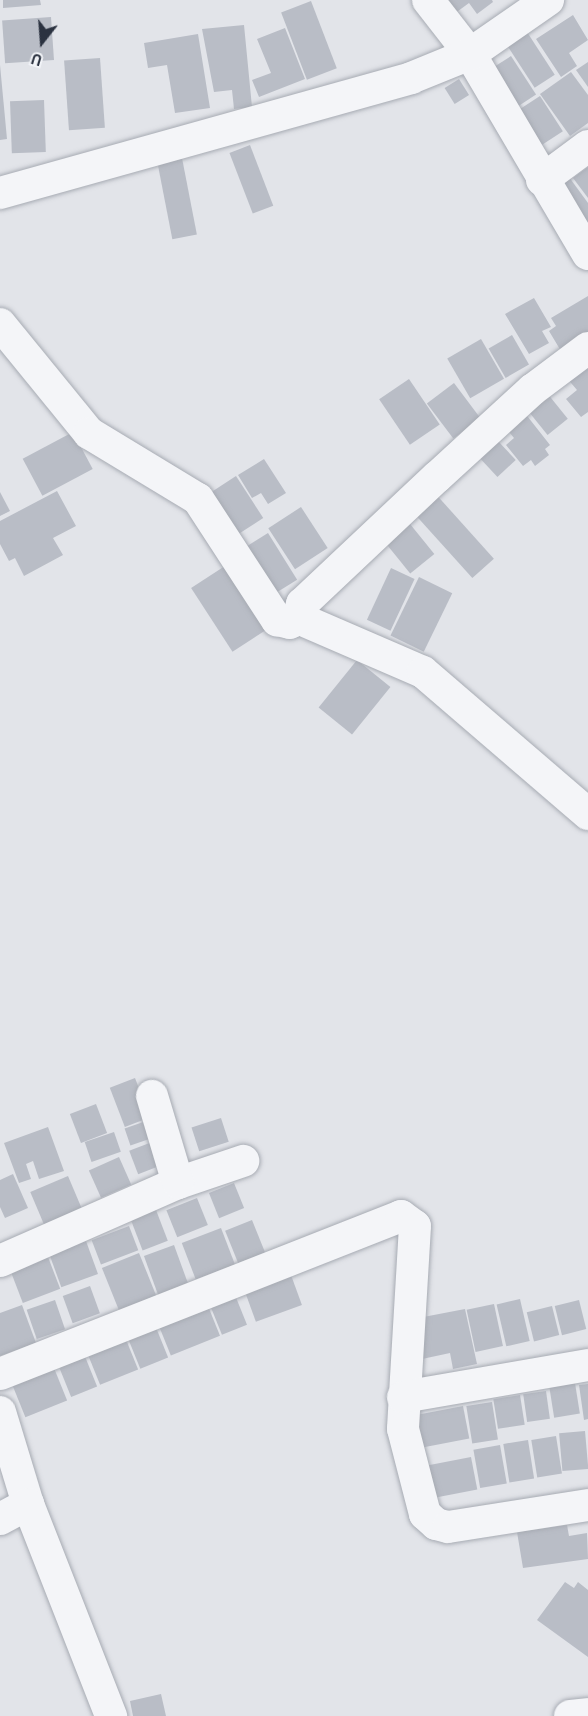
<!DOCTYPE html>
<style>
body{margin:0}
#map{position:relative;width:588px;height:1716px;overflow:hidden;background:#e2e4e9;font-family:"Alegreya Sans",sans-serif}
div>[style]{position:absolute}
.building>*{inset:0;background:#b9bdc6;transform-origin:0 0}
.roads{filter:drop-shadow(0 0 2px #a7abb3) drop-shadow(0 0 2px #a7abb3)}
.minor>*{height:32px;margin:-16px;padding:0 16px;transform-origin:16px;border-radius:16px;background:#f4f5f8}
span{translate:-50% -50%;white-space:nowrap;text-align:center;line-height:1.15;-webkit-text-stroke:4.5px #f1f3f7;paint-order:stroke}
.north{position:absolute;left:12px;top:12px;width:60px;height:60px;-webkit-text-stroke:4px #f1f3f7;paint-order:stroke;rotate:197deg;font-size:16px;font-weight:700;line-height:24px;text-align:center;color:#2b3240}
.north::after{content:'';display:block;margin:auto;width:21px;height:27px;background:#2b3240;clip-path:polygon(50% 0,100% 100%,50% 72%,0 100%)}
</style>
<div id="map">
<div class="building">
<div style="clip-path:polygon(3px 0,40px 0,41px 5px,3px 8px)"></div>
<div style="clip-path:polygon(444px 0,492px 0,493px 2px,477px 14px,469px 3px,454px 14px)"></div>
<div style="left:311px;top:1px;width:72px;height:32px;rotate:69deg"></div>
<div style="clip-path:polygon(573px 15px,588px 40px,569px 53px,577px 66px,561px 77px,536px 39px)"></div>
<div style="left:51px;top:17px;width:43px;height:49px;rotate:86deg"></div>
<div style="clip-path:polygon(244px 25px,252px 107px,234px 109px,232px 90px,214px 92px,202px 29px)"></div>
<div style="clip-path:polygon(285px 28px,305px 79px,259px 97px,252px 80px,271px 73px,257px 39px)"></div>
<div style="left:527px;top:32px;width:51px;height:24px;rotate:57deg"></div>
<div style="clip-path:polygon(198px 34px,210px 108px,175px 113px,167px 65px,148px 68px,144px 43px)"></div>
<div style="left:511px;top:56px;width:46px;height:25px;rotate:57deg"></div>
<div style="left:100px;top:58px;width:70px;height:36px;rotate:86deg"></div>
<div style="clip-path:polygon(588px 62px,588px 87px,576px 70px)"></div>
<div style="clip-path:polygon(0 65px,7px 139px,0 140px)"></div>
<div style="clip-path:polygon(571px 72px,588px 95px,588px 123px,570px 136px,540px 94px)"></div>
<div style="left:459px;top:79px;width:19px;height:17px;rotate:58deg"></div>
<div style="left:540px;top:96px;width:42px;height:27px;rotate:57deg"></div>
<div style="left:44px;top:100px;width:52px;height:34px;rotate:88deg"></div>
<div style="left:250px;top:145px;width:65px;height:22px;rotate:69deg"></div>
<div style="left:182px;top:158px;width:78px;height:25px;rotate:79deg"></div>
<div style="clip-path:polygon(588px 167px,588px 198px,573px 178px)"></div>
<div style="clip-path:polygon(569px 177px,588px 203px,588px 233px,554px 187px)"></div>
<div style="clip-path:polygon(588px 296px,588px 335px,561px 351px,549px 331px,556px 326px,551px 318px)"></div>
<div style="clip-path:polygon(534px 298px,551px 327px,542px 331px,549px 343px,529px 354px,505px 314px)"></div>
<div style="left:512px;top:335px;width:34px;height:27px;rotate:60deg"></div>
<div style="left:481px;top:339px;width:46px;height:39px;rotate:60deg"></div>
<div style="clip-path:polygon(588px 363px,588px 412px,581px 417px,566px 399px,577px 390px,566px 377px)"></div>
<div style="left:409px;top:379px;width:55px;height:36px;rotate:56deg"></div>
<div style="left:454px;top:383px;width:44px;height:34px;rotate:53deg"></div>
<div style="left:547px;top:393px;width:33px;height:26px;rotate:51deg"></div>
<div style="clip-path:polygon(524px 412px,550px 445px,545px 449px,549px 455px,535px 466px,531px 460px,523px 466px,506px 445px,514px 438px,505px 427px)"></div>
<div style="left:73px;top:432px;width:42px;height:57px;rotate:62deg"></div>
<div style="left:498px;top:441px;width:26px;height:25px;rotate:47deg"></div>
<div style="clip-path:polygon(264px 459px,286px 493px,268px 504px,261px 493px,252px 498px,238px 475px)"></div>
<div style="left:236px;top:476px;width:50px;height:37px;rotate:57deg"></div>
<div style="clip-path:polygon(57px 491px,76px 526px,53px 538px,63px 555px,24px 576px,15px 558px,9px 561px,0 544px,0 521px)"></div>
<div style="left:433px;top:491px;width:91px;height:29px;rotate:48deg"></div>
<div style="clip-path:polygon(0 492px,10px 511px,0 516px)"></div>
<div style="left:301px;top:507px;width:49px;height:39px;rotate:57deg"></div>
<div style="left:406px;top:519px;width:45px;height:31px;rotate:51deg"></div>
<div style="left:268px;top:533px;width:55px;height:31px;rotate:58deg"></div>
<div style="left:228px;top:564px;width:76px;height:44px;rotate:57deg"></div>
<div style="left:391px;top:568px;width:26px;height:57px;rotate:25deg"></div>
<div style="left:419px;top:577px;width:37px;height:65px;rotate:26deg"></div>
<div style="left:357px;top:660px;width:43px;height:61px;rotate:39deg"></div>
<div style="left:135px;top:1078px;width:42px;height:27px;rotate:69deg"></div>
<div style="left:96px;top:1104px;width:31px;height:28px;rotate:69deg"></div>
<div style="left:221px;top:1118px;width:25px;height:31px;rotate:72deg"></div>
<div style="left:152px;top:1119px;width:18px;height:29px;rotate:71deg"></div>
<div style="clip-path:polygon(48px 1127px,64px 1171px,39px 1179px,33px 1161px,26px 1164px,31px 1179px,19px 1183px,4px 1143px)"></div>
<div style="left:114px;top:1132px;width:21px;height:31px;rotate:71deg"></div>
<div style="left:160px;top:1139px;width:25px;height:33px;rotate:69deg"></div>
<div style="left:119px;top:1157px;width:30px;height:33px;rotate:66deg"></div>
<div style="clip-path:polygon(13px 1174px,28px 1208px,5px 1218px,0 1207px,0 1180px)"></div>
<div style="left:68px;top:1176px;width:39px;height:41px;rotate:67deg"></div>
<div style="left:234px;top:1183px;width:27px;height:27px;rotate:68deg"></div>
<div style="left:197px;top:1198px;width:29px;height:33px;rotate:68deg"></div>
<div style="left:156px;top:1210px;width:33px;height:27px;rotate:69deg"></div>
<div style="left:252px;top:1220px;width:35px;height:29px;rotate:68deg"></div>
<div style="left:129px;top:1226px;width:26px;height:40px;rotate:69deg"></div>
<div style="left:221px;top:1228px;width:39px;height:42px;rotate:69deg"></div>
<div style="left:86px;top:1241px;width:35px;height:39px;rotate:70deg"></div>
<div style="left:174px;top:1245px;width:44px;height:32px;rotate:70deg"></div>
<div style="left:139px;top:1253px;width:46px;height:40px;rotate:68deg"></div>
<div style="left:48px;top:1257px;width:34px;height:40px;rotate:69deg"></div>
<div style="left:291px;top:1275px;width:32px;height:49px;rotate:70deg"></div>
<div style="left:90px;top:1286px;width:29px;height:29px;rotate:70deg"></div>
<div style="left:235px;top:1295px;width:32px;height:27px;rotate:68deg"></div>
<div style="left:520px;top:1299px;width:43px;height:24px;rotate:77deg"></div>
<div style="left:55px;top:1300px;width:31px;height:30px;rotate:71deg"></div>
<div style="left:579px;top:1300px;width:30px;height:25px;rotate:76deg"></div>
<div style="left:494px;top:1304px;width:43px;height:28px;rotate:78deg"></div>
<div style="clip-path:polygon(22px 1305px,36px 1343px,0 1356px,0 1313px)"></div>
<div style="left:208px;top:1306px;width:32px;height:53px;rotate:68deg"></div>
<div style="left:552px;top:1306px;width:30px;height:26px;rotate:76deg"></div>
<div style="clip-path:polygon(465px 1309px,477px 1364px,453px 1369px,450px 1353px,422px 1359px,413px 1319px)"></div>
<div style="left:155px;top:1325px;width:35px;height:30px;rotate:68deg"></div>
<div style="left:125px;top:1337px;width:35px;height:41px;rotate:68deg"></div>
<div style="left:84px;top:1354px;width:35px;height:28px;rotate:68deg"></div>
<div style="left:54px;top:1368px;width:35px;height:45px;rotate:68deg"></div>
<div style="left:575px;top:1383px;width:31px;height:26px;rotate:81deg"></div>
<div style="clip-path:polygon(588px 1384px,588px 1419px,584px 1420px,579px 1385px)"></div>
<div style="left:546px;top:1391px;width:28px;height:23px;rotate:82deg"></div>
<div style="left:520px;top:1395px;width:30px;height:27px;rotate:81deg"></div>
<div style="left:492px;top:1402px;width:38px;height:26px;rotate:81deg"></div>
<div style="left:463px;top:1406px;width:33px;height:49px;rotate:79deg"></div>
<div style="left:585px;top:1431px;width:38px;height:26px;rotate:85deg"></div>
<div style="left:556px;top:1436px;width:38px;height:25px;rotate:81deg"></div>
<div style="left:528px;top:1440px;width:39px;height:25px;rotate:81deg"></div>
<div style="left:500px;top:1445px;width:39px;height:27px;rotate:80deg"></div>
<div style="left:471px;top:1457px;width:33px;height:50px;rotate:79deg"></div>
<div style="clip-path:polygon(567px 1525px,569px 1536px,587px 1533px,588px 1559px,523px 1568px,517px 1532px)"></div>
<div style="clip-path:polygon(565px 1582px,574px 1588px,578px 1582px,588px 1590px,588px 1657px,537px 1620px)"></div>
<div style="clip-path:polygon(161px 1694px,166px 1716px,133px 1716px,130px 1701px)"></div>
</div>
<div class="roads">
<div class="minor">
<div style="left:428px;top:0;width:68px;rotate:52.1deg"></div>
<div style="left:470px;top:54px;width:232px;rotate:59.5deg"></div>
<div style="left:542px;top:180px;width:57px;rotate:-36.5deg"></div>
<div style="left:0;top:193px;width:427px;rotate:-15.6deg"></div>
<div style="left:411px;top:78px;width:64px;rotate:-22.1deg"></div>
<div style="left:470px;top:54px;width:95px;rotate:-34.7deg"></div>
<div style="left:0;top:324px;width:141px;rotate:50.8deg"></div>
<div style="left:89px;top:433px;width:127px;rotate:31.2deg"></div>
<div style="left:198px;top:499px;width:145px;rotate:56.9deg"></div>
<div style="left:277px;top:620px;width:13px;rotate:13deg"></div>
<div style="left:290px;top:623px;width:9px;rotate:-32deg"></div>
<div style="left:298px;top:618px;width:15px;rotate:-74deg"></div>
<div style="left:302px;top:604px;width:185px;rotate:-43.3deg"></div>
<div style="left:437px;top:477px;width:129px;rotate:-42.5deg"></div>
<div style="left:532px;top:390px;width:70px;rotate:-36.9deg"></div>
<div style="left:298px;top:618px;width:136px;rotate:23.4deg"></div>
<div style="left:423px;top:672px;width:218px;rotate:40.7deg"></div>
<div style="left:178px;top:1183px;width:69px;rotate:-18.7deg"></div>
<div style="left:0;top:1261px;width:194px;rotate:-23.7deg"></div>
<div style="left:178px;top:1183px;width:91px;rotate:-106.6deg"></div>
<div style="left:0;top:1374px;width:431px;rotate:-21.5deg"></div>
<div style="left:401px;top:1216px;width:17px;rotate:36deg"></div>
<div style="left:415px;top:1226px;width:203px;rotate:93.4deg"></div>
<div style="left:403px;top:1429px;width:88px;rotate:75.5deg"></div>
<div style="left:425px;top:1514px;width:15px;rotate:42deg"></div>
<div style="left:436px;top:1524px;width:12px;rotate:14deg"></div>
<div style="left:448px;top:1527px;width:142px;rotate:-8.9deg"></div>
<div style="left:403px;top:1397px;width:188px;rotate:-9.8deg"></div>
<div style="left:0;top:1412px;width:96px;rotate:73.1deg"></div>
<div style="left:28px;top:1504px;width:228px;rotate:68.6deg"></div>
<div style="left:0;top:1519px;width:32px;rotate:-28deg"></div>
<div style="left:570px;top:1716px;width:18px;rotate:-6deg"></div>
</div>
</div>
<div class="north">U</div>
</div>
